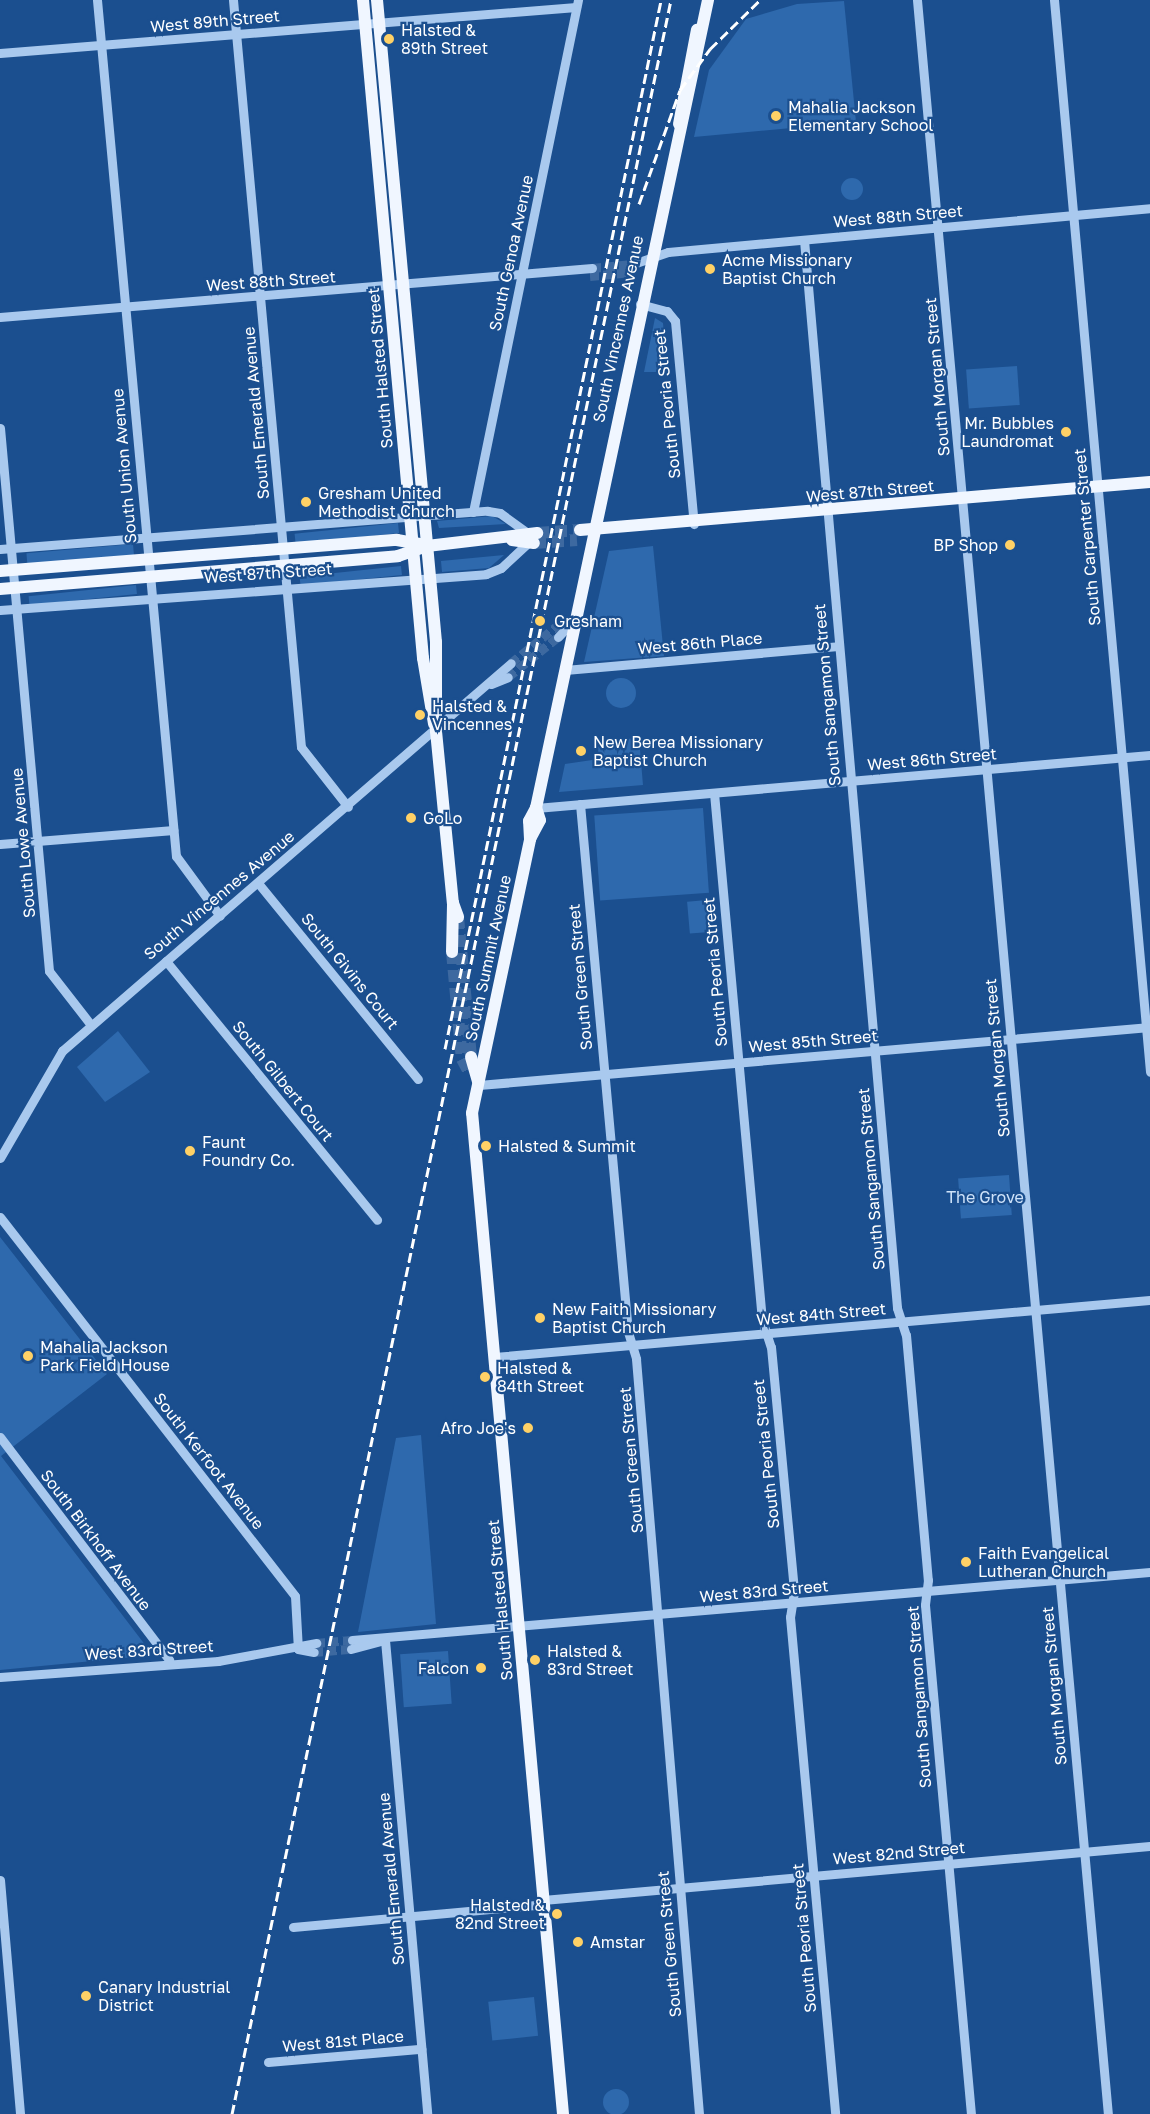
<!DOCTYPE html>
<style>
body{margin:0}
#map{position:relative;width:1150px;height:2114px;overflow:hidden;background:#1b4f8f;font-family:"Golos Text",sans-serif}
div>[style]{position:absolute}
.green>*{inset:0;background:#2e69ad;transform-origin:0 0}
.round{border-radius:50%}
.minor-tunnel>*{height:9px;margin-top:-4.5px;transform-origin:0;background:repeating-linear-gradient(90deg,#3d69a0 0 9px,transparent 0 13.5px)}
.major-tunnel>*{height:12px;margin-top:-6px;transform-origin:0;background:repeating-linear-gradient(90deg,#3d69a0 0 12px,transparent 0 18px)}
.minor>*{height:9px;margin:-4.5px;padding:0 4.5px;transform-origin:4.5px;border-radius:4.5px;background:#a9c9ee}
.major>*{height:12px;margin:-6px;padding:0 6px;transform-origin:6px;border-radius:6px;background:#f0f6ff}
.rail>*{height:3px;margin-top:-1.5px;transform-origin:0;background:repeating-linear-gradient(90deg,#fff 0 10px,transparent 0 14.5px)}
.dots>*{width:16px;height:16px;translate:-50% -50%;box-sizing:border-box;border:3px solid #1b4f8f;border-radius:50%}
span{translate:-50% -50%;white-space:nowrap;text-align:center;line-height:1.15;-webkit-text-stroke:4.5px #1b4f8f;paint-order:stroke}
.street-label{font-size:16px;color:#fff}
.poi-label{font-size:16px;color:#fff}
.left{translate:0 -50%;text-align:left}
.right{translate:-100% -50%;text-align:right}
.park-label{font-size:16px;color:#cfe3fa}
</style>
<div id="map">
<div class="green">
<div style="clip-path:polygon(844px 1px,856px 122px,694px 137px,709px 70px,746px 19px,797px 4px)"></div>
<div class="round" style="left:841px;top:178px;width:22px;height:22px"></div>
<div style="clip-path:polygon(655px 318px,663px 323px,667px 372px,644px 372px)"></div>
<div style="left:1017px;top:366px;width:39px;height:51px;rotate:86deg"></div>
<div style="clip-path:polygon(492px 516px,506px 524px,439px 528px,437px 521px)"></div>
<div style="left:398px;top:523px;width:10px;height:104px;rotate:84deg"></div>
<div style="left:133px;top:544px;width:11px;height:107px;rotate:85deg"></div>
<div style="clip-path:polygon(653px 546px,664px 656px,584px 662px,609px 551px)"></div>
<div style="clip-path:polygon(504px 555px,489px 568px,442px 572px,441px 561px)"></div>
<div style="left:401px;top:566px;width:9px;height:102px;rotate:84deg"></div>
<div style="left:136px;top:585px;width:9px;height:108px;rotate:84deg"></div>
<div class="round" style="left:606px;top:678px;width:30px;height:30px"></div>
<div style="clip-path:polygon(639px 738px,643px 785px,559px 792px,565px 764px,599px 759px,597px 741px)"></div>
<div style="left:703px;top:808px;width:85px;height:109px;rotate:86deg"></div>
<div style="left:707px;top:900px;width:32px;height:20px;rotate:85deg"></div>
<div style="clip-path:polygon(118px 1031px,150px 1072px,105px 1102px,77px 1067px)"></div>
<div style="left:1009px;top:1175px;width:40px;height:51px;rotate:86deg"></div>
<div style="clip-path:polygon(0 1237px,107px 1374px,1px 1456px,149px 1650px,144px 1656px,0 1670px)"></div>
<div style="clip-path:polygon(421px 1435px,436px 1624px,358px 1632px,396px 1438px)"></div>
<div style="left:448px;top:1651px;width:53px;height:48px;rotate:86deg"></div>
<div style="left:534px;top:1997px;width:39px;height:46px;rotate:84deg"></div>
<div class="round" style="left:603px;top:2089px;width:26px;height:26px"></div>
</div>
<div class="minor-tunnel">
<div style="left:592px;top:268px;width:41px;rotate:-5.6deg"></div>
<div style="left:590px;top:276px;width:42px;rotate:-5.4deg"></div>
<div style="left:511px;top:663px;width:65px;rotate:-38.8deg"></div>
<div style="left:508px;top:677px;width:64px;rotate:-38.7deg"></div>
<div style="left:316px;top:1643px;width:36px;rotate:-5deg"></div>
<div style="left:314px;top:1652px;width:37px;rotate:-5deg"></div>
</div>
<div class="major-tunnel">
<div style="left:537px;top:533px;width:43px;rotate:-4deg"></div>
<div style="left:534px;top:543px;width:43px;rotate:-4deg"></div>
<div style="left:458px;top:917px;width:141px;rotate:84.7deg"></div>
<div style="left:452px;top:952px;width:107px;rotate:84.7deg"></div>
<div style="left:462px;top:1059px;width:15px;rotate:62deg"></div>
</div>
<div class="minor">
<div style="left:97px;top:0;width:860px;rotate:84.73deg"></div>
<div style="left:176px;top:856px;width:74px;rotate:53.7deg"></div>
<div style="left:233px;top:0;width:750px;rotate:84.8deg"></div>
<div style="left:301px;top:747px;width:76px;rotate:51.9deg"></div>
<div style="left:917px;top:0;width:2123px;rotate:84.84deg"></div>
<div style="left:1054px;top:0;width:1076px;rotate:84.88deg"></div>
<div style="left:0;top:53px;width:578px;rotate:-4.57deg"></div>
<div style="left:804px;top:240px;width:1072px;rotate:85.02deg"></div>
<div style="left:897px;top:1308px;width:28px;rotate:72deg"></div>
<div style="left:906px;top:1335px;width:246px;rotate:84.9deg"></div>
<div style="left:928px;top:1580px;width:25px;rotate:97deg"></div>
<div style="left:925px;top:1605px;width:511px;rotate:84.84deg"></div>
<div style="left:633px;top:264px;width:37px;rotate:-19deg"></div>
<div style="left:668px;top:252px;width:484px;rotate:-5.2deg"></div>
<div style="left:640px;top:304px;width:28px;rotate:15deg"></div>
<div style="left:667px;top:311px;width:13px;rotate:51deg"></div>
<div style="left:675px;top:321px;width:204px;rotate:84.7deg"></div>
<div style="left:0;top:317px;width:594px;rotate:-4.73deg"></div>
<div style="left:0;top:428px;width:545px;rotate:84.84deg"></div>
<div style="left:49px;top:971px;width:68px;rotate:52.1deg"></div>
<div style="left:473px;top:512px;width:523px;rotate:-78.41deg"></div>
<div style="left:0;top:549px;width:489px;rotate:-4.5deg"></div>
<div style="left:488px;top:511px;width:12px;rotate:9deg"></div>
<div style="left:500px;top:513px;width:36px;rotate:36deg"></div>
<div style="left:0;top:610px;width:487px;rotate:-4.2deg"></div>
<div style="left:486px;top:574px;width:16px;rotate:-22deg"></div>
<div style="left:501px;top:568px;width:35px;rotate:-43deg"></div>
<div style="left:558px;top:637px;width:25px;rotate:-47deg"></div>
<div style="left:565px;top:670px;width:274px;rotate:-5deg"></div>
<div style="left:491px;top:684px;width:18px;rotate:-22deg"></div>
<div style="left:714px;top:793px;width:529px;rotate:84.8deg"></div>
<div style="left:762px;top:1320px;width:28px;rotate:72deg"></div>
<div style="left:771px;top:1347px;width:246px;rotate:84.6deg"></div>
<div style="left:794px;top:1592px;width:25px;rotate:99deg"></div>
<div style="left:790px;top:1617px;width:499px;rotate:84.8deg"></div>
<div style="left:580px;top:804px;width:530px;rotate:84.81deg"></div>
<div style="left:628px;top:1332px;width:28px;rotate:73deg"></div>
<div style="left:636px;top:1359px;width:758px;rotate:85.23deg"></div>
<div style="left:536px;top:808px;width:616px;rotate:-4.93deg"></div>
<div style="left:0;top:844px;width:174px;rotate:-4.6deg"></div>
<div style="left:258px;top:883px;width:253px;rotate:50.8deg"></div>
<div style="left:166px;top:961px;width:334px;rotate:50.8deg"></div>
<div style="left:479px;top:1085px;width:674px;rotate:-4.94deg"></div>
<div style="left:0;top:1158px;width:124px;rotate:-59.9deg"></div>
<div style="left:62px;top:1051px;width:593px;rotate:-40.83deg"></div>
<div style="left:0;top:1217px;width:480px;rotate:52.1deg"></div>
<div style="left:295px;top:1596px;width:53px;rotate:86.8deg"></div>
<div style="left:494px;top:1357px;width:658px;rotate:-4.97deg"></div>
<div style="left:0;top:1437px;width:280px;rotate:52.8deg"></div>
<div style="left:352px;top:1640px;width:801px;rotate:-4.87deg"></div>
<div style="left:385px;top:1640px;width:476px;rotate:84.9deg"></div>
<div style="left:298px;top:1649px;width:16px;rotate:11deg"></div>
<div style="left:351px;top:1649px;width:31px;rotate:-15deg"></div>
<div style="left:0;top:1677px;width:219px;rotate:-4.2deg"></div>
<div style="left:218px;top:1661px;width:100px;rotate:-10.4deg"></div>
<div style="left:0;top:1880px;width:235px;rotate:85.1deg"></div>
<div style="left:543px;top:1900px;width:609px;rotate:-5.08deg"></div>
<div style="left:293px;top:1927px;width:252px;rotate:-5.2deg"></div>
<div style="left:268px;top:2062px;width:154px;rotate:-4.9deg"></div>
</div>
<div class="major">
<div style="left:363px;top:0;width:661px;rotate:84.79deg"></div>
<div style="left:423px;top:658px;width:67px;rotate:80.5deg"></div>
<div style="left:377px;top:0;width:645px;rotate:84.75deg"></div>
<div style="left:436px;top:642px;width:89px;rotate:90deg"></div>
<div style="left:436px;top:731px;width:173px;rotate:84.4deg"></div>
<div style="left:453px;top:903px;width:15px;rotate:70deg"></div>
<div style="left:679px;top:124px;width:96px;rotate:-79.2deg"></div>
<div style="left:580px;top:530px;width:572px;rotate:-4.81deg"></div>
<div style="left:512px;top:540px;width:22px;rotate:8deg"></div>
<div style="left:0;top:571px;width:398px;rotate:-4.5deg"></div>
<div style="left:397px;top:540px;width:23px;rotate:10deg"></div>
<div style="left:0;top:589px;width:399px;rotate:-4.7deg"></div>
<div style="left:398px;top:556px;width:31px;rotate:-19deg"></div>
<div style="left:427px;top:546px;width:111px;rotate:-6.7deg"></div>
<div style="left:530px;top:839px;width:21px;rotate:-62deg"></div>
<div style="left:540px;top:820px;width:13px;rotate:-108deg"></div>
<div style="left:452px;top:952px;width:49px;rotate:-88.8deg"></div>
<div style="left:471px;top:1057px;width:25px;rotate:74deg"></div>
<div style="left:563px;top:2114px;width:1005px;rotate:-95.19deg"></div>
<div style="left:472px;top:1113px;width:280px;rotate:-78deg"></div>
<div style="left:530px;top:839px;width:18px;rotate:-93deg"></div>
<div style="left:529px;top:821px;width:15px;rotate:-62deg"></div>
<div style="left:536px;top:808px;width:826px;rotate:-77.98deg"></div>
</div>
<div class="rail">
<div style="left:639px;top:204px;width:121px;rotate:-70.2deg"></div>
<div style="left:680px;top:90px;width:51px;rotate:-53.8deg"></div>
<div style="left:710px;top:49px;width:70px;rotate:-44.4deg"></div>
<div style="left:445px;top:1049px;width:1071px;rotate:-78.36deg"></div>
<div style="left:232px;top:2114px;width:2159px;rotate:-78.27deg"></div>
</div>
<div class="dots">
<div style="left:389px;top:39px;background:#ffd166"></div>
<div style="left:776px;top:116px;background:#ffd166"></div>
<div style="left:710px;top:269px;background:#ffd166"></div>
<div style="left:1066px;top:432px;background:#ffd166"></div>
<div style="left:306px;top:502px;background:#ffd166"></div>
<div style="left:1010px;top:545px;background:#ffd166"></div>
<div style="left:540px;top:621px;background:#ffd166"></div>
<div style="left:420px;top:715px;background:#ffd166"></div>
<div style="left:581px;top:751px;background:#ffd166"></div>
<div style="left:411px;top:818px;background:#ffd166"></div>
<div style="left:486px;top:1146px;background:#ffd166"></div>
<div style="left:190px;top:1151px;background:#ffd166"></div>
<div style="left:540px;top:1318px;background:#ffd166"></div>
<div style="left:28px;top:1356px;background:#ffd166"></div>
<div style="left:485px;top:1377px;background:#ffd166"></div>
<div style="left:528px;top:1428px;background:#ffd166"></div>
<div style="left:966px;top:1562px;background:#ffd166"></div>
<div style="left:535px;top:1660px;background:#ffd166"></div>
<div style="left:481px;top:1668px;background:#ffd166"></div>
<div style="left:557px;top:1914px;background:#ffd166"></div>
<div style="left:578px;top:1942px;background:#ffd166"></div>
<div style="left:86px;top:1996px;background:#ffd166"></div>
</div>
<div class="street-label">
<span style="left:215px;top:21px;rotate:-5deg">West 89th Street</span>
<span style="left:898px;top:216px;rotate:-5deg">West 88th Street</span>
<span style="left:511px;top:253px;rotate:-78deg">South Genoa Avenue</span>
<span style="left:271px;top:281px;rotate:-4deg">West 88th Street</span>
<span style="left:618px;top:329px;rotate:-78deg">South Vincennes Avenue</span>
<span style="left:380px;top:368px;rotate:-95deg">South Halsted Street</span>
<span style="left:937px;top:377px;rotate:-95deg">South Morgan Street</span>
<span style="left:667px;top:404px;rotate:-96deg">South Peoria Street</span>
<span style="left:256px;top:413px;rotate:-95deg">South Emerald Avenue</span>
<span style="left:124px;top:466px;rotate:-95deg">South Union Avenue</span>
<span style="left:870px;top:491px;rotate:-5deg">West 87th Street</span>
<span style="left:1087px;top:537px;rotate:-95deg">South Carpenter Street</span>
<span style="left:268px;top:573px;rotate:-4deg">West 87th Street</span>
<span style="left:700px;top:643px;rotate:-5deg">West 86th Place</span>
<span style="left:827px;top:695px;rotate:-95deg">South Sangamon Street</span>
<span style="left:932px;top:759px;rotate:-5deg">West 86th Street</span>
<span style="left:23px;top:843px;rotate:-95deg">South Lowe Avenue</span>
<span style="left:219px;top:895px;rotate:-40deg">South Vincennes Avenue</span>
<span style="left:488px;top:958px;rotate:-78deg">South Summit Avenue</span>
<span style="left:350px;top:971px;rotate:51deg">South Givins Court</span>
<span style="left:715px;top:972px;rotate:-95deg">South Peoria Street</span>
<span style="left:580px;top:977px;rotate:-95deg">South Green Street</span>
<span style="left:813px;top:1041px;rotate:-5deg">West 85th Street</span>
<span style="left:997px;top:1058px;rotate:-95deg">South Morgan Street</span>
<span style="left:283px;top:1081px;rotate:51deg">South Gilbert Court</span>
<span style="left:871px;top:1179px;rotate:-95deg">South Sangamon Street</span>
<span style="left:821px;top:1314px;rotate:-5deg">West 84th Street</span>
<span style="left:766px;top:1454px;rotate:-96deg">South Peoria Street</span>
<span style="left:631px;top:1460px;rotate:-95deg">South Green Street</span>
<span style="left:209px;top:1461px;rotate:52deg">South Kerfoot Avenue</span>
<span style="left:96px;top:1540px;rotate:53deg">South Birkhoff Avenue</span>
<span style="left:764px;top:1591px;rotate:-5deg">West 83rd Street</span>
<span style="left:500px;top:1600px;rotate:-95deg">South Halsted Street</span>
<span style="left:149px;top:1650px;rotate:-4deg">West 83rd Street</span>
<span style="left:1054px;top:1686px;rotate:-95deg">South Morgan Street</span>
<span style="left:919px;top:1697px;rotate:-94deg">South Sangamon Street</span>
<span style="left:899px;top:1853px;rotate:-5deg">West 82nd Street</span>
<span style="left:391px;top:1879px;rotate:-95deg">South Emerald Avenue</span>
<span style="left:804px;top:1938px;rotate:-95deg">South Peoria Street</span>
<span style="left:669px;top:1944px;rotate:-95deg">South Green Street</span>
<span style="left:343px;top:2041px;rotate:-5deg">West 81st Place</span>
</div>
<div class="poi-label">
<span class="left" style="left:401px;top:39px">Halsted &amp;<br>89th Street</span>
<span class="left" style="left:788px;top:116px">Mahalia Jackson<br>Elementary School</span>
<span class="left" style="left:722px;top:269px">Acme Missionary<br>Baptist Church</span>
<span class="right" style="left:1054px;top:432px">Mr. Bubbles<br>Laundromat</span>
<span class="left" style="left:318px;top:502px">Gresham United<br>Methodist Church</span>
<span class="right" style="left:998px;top:545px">BP Shop</span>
<span class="left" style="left:554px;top:621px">Gresham</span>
<span class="left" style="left:432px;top:715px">Halsted &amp;<br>Vincennes</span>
<span class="left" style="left:593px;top:751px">New Berea Missionary<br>Baptist Church</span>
<span class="left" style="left:423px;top:818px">GoLo</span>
<span class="left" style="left:202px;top:1151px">Faunt<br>Foundry Co.</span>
<span class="left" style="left:498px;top:1146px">Halsted &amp; Summit</span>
<span class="left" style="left:552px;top:1318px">New Faith Missionary<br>Baptist Church</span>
<span class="left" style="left:40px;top:1356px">Mahalia Jackson<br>Park Field House</span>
<span class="left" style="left:497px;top:1377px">Halsted &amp;<br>84th Street</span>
<span class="right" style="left:516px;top:1428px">Afro Joe's</span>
<span class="left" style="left:978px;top:1562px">Faith Evangelical<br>Lutheran Church</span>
<span class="left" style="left:547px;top:1660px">Halsted &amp;<br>83rd Street</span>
<span class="right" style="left:469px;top:1668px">Falcon</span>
<span class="right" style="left:545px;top:1914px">Halsted &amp;<br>82nd Street</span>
<span class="left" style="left:590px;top:1942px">Amstar</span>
<span class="left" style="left:98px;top:1996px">Canary Industrial<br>District</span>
</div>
<div class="park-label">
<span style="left:985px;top:1197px">The Grove</span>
</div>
</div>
